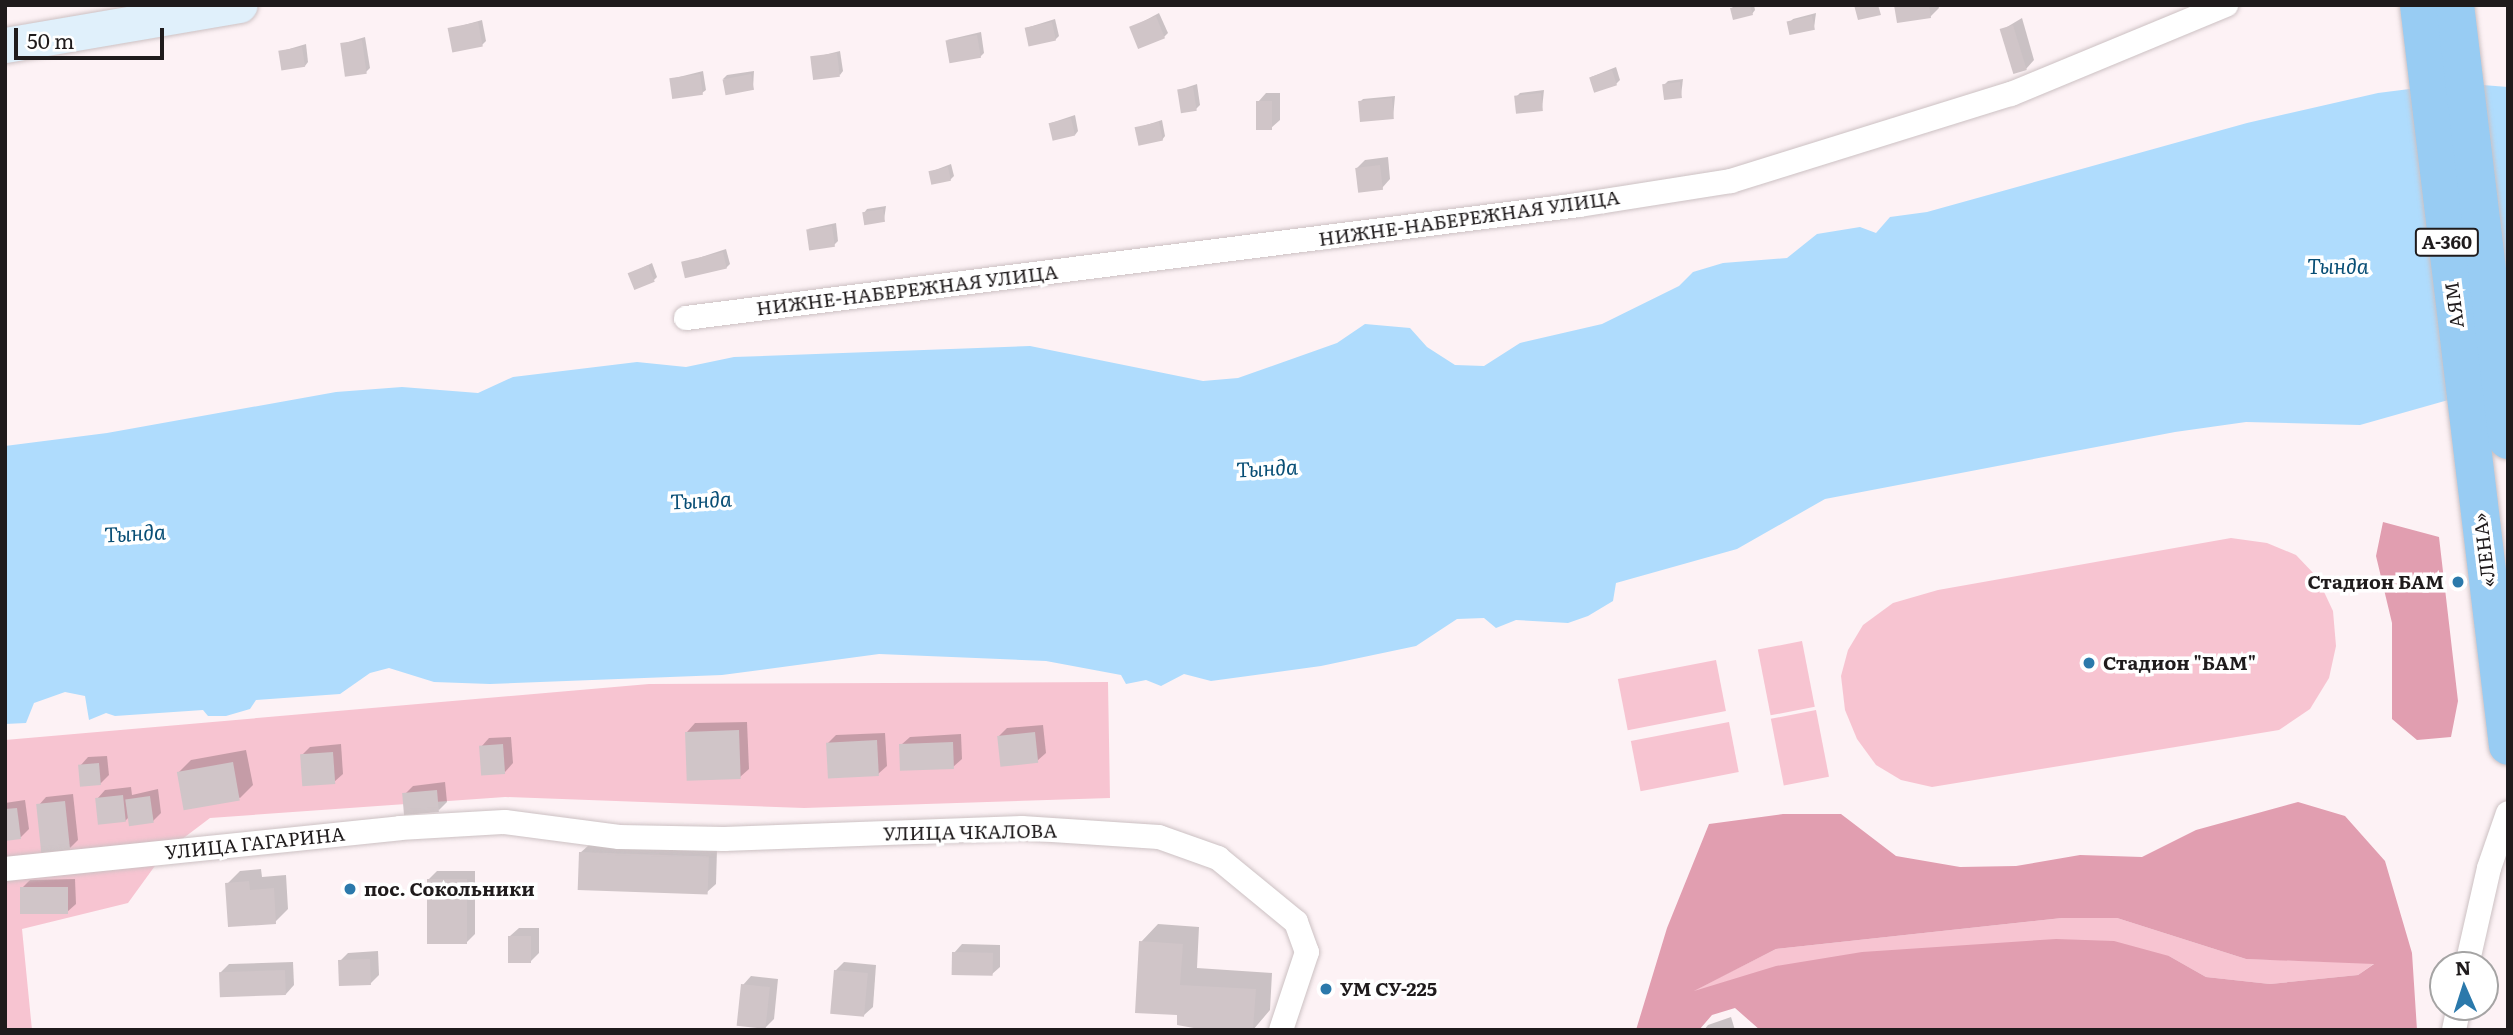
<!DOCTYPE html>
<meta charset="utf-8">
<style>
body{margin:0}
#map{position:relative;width:2513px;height:1035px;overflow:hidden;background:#fdf2f5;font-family:Literata,serif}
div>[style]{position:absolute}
.green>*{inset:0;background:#f7c4d1;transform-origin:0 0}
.forest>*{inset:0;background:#e19eb0}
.water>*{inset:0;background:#afdcfd}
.shadow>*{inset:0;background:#0003}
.building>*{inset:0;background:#d0c5c8;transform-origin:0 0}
.roads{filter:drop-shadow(0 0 2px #ccc1c3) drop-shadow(0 0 2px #ccc1c3)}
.street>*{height:24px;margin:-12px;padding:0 12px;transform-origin:12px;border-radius:12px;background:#fff}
.secondary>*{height:35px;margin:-17.5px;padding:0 17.5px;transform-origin:17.5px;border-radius:17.5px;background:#e0f0fb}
.highway>*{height:38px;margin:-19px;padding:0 19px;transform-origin:19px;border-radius:19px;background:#98ccf3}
.dots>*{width:19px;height:19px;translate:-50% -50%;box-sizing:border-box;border:4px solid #fff;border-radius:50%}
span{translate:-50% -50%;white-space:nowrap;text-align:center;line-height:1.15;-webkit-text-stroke:7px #fff;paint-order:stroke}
.shield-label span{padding:2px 5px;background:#fff;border:2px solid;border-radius:5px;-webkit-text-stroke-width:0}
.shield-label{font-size:18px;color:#1f1b1c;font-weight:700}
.street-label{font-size:19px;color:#1f1b1c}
.poi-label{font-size:19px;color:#1f1b1c;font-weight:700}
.right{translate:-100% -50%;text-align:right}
.left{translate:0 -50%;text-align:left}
.water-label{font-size:21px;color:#084e75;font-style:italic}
.frame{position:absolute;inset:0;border:7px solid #1f1b1c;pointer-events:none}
.north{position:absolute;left:2429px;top:951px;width:70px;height:70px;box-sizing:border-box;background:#fff;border:2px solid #a5a4a4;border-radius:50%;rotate:357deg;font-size:19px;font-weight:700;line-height:28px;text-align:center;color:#1f1b1c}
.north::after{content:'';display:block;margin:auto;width:24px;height:32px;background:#2b79ab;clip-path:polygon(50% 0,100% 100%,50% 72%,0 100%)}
.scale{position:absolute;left:14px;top:28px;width:150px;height:32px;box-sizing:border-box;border:4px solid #1f1b1c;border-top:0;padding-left:9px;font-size:21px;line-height:24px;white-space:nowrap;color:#1f1b1c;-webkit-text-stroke:5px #fff;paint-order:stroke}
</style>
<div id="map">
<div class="green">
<div style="clip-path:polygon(2231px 538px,2267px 543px,2296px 555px,2317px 577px,2333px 611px,2336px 646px,2329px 678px,2310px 709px,2279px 730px,1932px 787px,1901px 780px,1876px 765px,1857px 739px,1845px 710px,1841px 676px,1848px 650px,1863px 625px,1893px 603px,1938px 590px)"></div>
<div style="left:1802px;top:641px;width:67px;height:45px;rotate:79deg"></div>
<div style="left:1716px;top:660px;width:52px;height:100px;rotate:79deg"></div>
<div style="clip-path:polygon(1108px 682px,1110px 798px,804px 808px,505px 797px,210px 818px,165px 852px,128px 903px,22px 929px,32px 1030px,5px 1030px,5px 740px,649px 684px)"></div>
<div style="left:1816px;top:710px;width:68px;height:46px;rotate:79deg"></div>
<div style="left:1729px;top:722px;width:51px;height:100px;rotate:79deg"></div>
<div style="clip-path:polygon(2062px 918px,2117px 918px,2246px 959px,2375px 963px,2358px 975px,2270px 984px,2206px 977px,2169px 956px,1689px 993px,1776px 949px)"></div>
</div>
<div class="forest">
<div style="clip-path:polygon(2383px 522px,2439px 537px,2458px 701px,2451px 737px,2417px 740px,2392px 719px,2392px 623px,2376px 556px)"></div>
<div style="clip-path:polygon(evenodd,2298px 802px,2345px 816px,2385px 861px,2412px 953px,2417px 1030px,1760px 1030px,1735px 1008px,1712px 1015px,1699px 1030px,1636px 1030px,1667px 928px,1709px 824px,1783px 814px,1841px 814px,1896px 856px,1960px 867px,2016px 866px,2080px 855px,2142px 857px,2196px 830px,2298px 802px,2062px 918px,2117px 918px,2246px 959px,2374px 964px,2358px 975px,2270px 984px,2206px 977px,2169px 956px,2114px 941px,2056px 939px,1862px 952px,1776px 966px,1694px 991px,1776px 949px,2062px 918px)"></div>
</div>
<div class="water">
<div style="clip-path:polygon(2457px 83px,2508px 87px,2508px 390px,2487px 389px,2360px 425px,2246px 422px,2175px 432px,1825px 499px,1737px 549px,1616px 583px,1613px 601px,1588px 616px,1568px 623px,1516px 620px,1496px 628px,1484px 618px,1457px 619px,1416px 646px,1321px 666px,1211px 681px,1184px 674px,1161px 686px,1146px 680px,1126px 684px,1121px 675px,1046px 661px,879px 654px,722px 675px,490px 684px,434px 682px,389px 668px,370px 673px,340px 694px,256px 700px,250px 709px,226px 716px,208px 716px,203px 710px,115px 716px,106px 713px,89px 720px,85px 696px,65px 692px,34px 703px,26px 723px,5px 724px,5px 446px,107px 433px,336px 392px,402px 387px,478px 393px,513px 377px,637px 362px,686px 367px,734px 357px,1030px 346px,1203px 381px,1238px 378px,1337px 343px,1365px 324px,1410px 328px,1427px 347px,1455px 365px,1484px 366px,1520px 343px,1602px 324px,1679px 286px,1693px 272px,1723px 263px,1787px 258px,1817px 234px,1860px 227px,1876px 233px,1890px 217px,1927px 212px,2247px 123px,2378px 93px)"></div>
</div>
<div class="shadow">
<div style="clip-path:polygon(1735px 5px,1754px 5px,1755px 10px,1752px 14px,1732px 8px)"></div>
<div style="clip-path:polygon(1896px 5px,1938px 5px,1939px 8px,1930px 17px)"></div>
<div style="clip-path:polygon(1159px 13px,1168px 33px,1164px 37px,1131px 28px)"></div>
<div style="clip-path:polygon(1816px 13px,1814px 28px,1789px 23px,1793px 19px)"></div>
<div style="clip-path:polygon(2022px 18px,2034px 60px,2026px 69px,2002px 30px)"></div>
<div style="clip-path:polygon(1055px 19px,1059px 36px,1055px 40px,1026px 28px)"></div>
<div style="clip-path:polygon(482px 20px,486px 41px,482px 45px,450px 29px)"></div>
<div style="clip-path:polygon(981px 32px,984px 53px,980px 57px,947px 40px)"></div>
<div style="clip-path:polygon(365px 37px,370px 68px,366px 72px,342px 44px)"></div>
<div style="clip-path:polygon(306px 44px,308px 62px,305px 66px,279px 52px)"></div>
<div style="clip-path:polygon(840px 51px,843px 71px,840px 75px,812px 58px)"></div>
<div style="clip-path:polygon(1616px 67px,1620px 80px,1616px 84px,1591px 77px)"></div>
<div style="clip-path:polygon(703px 71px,706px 90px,702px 93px,671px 79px)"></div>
<div style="clip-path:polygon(754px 71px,753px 88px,723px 79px,727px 75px)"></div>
<div style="clip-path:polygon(1683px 79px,1681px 96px,1664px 85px,1668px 81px)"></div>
<div style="clip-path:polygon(1197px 84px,1200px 105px,1196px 109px,1179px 90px)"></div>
<div style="clip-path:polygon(1544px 90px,1542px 109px,1516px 97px,1520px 93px)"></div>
<div style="clip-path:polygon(1266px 93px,1280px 93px,1280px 120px,1271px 128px,1258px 102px)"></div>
<div style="clip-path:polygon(1395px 96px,1393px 118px,1359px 103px,1363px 99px)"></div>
<div style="clip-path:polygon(1075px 115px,1078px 131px,1075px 135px,1051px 123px)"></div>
<div style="clip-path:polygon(1162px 120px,1165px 136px,1162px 140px,1137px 128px)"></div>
<div style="clip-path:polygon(1388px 157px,1390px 179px,1382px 188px,1357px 168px,1365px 160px)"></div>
<div style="clip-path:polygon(951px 164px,954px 176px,950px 180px,930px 172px)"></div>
<div style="clip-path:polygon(886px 206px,884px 220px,864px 213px,867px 209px)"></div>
<div style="clip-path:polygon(836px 223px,838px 241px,834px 245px,808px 229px)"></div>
<div style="clip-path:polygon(726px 249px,730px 264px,726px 268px,683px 263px)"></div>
<div style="clip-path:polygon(652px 263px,657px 277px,654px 280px,630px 274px)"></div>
<div style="clip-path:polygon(747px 722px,749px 769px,740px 777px,687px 732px,695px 723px)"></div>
<div style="clip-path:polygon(1043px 725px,1046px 753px,1037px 761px,998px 737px,1007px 728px)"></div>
<div style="clip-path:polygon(885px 733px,887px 766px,878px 774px,828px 743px,836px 735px)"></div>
<div style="clip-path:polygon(961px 734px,962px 759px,953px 767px,901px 745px,910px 737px)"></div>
<div style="clip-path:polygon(511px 737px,513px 763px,505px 772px,481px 747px,489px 738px)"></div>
<div style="clip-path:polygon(341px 744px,343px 774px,334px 782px,302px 755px,310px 747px)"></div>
<div style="clip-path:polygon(246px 750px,253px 785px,240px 798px,178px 773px,191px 760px)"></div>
<div style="clip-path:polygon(107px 756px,109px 775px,100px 784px,80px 766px,88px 757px)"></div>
<div style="clip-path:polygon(445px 782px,447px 802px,439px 810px,404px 795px,413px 786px)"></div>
<div style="clip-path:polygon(131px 787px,132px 795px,158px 789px,161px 813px,153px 821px,129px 817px,125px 821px,97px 799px,105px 790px)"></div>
<div style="clip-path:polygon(73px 794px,78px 840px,70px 848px,38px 806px,46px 797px)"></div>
<div style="clip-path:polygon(25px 800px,29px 829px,21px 837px,5px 839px,5px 803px)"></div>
<div style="clip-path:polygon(589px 845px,717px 849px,716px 884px,707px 892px,580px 853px)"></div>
<div style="clip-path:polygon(261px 869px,262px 877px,286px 875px,288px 909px,275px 922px,227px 884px,240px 871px)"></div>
<div style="clip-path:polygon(437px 871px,475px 871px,475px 934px,467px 942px,428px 880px)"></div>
<div style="clip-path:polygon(75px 879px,76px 904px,67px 912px,22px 888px,30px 880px)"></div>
<div style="clip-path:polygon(1158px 924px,1199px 927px,1197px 968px,1272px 973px,1270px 1010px,1253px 1030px,1207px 1030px,1141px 942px)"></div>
<div style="clip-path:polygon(519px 928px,539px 928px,539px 953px,531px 961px,510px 936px)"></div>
<div style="clip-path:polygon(962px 944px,1000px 945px,1000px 967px,991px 975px,954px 953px)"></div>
<div style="clip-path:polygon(378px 951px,379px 975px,370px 984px,340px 961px,348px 953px)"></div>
<div style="clip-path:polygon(293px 962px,294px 985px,286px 994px,220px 973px,229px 964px)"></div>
<div style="clip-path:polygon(844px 962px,876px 965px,873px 1007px,864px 1015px,835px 971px)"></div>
<div style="clip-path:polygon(751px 976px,778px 979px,774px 1019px,765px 1028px,743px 985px)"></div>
<div style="clip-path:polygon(1731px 1017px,1735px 1030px,1704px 1030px,1708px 1025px)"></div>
</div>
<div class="building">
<div style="clip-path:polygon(1750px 5px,1753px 15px,1733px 20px,1730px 8px)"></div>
<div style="clip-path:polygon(1854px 5px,1878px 5px,1881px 15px,1858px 20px)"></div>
<div style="clip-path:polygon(1894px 5px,1929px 5px,1931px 18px,1897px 23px)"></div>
<div style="left:1156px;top:16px;width:24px;height:29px;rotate:68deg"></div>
<div style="left:1812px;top:16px;width:14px;height:26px;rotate:78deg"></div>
<div style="left:478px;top:22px;width:25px;height:31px;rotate:79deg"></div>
<div style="left:1052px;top:22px;width:19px;height:28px;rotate:78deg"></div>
<div style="left:2013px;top:25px;width:47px;height:14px;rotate:73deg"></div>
<div style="left:977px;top:35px;width:23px;height:32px;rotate:80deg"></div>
<div style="left:362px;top:40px;width:34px;height:22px;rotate:82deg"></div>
<div style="left:302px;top:47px;width:20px;height:24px;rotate:81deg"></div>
<div style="left:837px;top:53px;width:24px;height:27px;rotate:83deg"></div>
<div style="left:1612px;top:70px;width:16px;height:24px;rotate:72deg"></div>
<div style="left:700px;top:74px;width:21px;height:31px;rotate:82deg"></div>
<div style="left:751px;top:74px;width:16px;height:29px;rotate:79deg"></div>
<div style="left:1680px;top:82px;width:16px;height:18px;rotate:83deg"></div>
<div style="left:1193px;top:87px;width:24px;height:16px;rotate:81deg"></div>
<div style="left:1541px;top:93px;width:18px;height:27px;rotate:84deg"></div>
<div style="left:1392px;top:98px;width:21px;height:34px;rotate:85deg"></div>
<div style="left:1256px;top:101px;width:16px;height:29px"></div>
<div style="left:1071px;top:118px;width:18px;height:23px;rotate:77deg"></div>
<div style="left:1159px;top:122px;width:19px;height:25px;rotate:78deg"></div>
<div style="left:1380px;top:165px;width:25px;height:25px;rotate:83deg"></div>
<div style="left:948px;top:167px;width:14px;height:20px;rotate:78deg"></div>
<div style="left:883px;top:209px;width:13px;height:21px;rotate:81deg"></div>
<div style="left:832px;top:226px;width:21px;height:26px;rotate:82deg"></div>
<div style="left:723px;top:252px;width:17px;height:43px;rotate:77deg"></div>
<div style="left:648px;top:265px;width:18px;height:22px;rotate:68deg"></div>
<div style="left:739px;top:730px;width:49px;height:54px;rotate:88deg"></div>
<div style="left:1035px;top:732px;width:31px;height:38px;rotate:84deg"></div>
<div style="left:877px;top:740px;width:36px;height:51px;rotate:87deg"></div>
<div style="left:953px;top:742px;width:27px;height:54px;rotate:88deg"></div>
<div style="left:503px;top:744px;width:30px;height:24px;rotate:86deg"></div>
<div style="left:333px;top:752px;width:32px;height:33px;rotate:86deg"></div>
<div style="left:233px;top:762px;width:39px;height:57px;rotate:80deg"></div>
<div style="left:99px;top:763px;width:22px;height:21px;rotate:85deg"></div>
<div style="left:437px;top:790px;width:22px;height:35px;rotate:85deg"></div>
<div style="left:123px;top:795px;width:27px;height:28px;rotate:84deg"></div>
<div style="left:150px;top:796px;width:27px;height:25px;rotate:82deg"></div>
<div style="left:65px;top:801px;width:49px;height:29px;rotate:84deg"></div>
<div style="clip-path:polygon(17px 808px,21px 839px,5px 841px,5px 809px)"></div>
<div style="left:579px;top:852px;width:130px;height:38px;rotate:2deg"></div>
<div style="left:427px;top:879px;width:40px;height:65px"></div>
<div style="clip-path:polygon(249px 881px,250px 890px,274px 888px,276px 924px,228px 927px,225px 883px)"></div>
<div style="left:68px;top:887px;width:27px;height:48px;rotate:90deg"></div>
<div style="left:508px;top:936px;width:23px;height:27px"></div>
<div style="clip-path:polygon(1139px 941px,1183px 944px,1180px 985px,1256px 989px,1253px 1029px,1205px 1030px,1177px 1025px,1177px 1015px,1135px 1013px)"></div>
<div style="left:952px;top:952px;width:41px;height:23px;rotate:1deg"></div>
<div style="left:370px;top:959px;width:26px;height:32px;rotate:88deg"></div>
<div style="left:285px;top:970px;width:25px;height:66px;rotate:88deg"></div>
<div style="left:834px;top:970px;width:34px;height:44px;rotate:5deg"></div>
<div style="left:741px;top:984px;width:29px;height:42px;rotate:6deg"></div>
</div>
<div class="roads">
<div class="street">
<div style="left:686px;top:318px;width:900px;rotate:-7.21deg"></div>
<div style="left:1579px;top:205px;width:154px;rotate:-9deg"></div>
<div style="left:1731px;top:181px;width:293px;rotate:-17.3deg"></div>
<div style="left:2011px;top:94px;width:233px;rotate:-22.5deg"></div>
<div style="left:5px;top:869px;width:397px;rotate:-5.9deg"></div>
<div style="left:400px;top:828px;width:105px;rotate:-3.3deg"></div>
<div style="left:505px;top:822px;width:115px;rotate:7.5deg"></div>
<div style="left:619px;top:837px;width:105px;rotate:1.1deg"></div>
<div style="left:724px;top:839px;width:298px;rotate:-2.1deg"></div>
<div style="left:1022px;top:828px;width:137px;rotate:3.8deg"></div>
<div style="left:1159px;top:837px;width:63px;rotate:19.6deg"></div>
<div style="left:1218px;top:858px;width:101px;rotate:39.4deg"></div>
<div style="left:1296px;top:922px;width:32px;rotate:70deg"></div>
<div style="left:1307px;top:952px;width:82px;rotate:108.4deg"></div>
<div style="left:2467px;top:965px;width:99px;rotate:-77.2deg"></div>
<div style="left:2489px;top:868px;width:58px;rotate:-70.9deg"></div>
<div style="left:2454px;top:1030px;width:24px;rotate:-78deg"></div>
</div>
<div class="secondary">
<div style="left:5px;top:45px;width:238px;rotate:-9.7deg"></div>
</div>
<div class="highway">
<div style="left:2419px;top:5px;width:746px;rotate:83.15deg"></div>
<div style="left:2455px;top:5px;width:438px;rotate:83.1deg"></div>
</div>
</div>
<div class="dots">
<div style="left:2458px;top:582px;background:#2b79ab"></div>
<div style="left:2089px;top:663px;background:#2b79ab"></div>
<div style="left:350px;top:889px;background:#2b79ab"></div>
<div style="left:1326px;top:989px;background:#2b79ab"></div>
</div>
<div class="shield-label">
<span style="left:2447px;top:242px">А-360</span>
</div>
<div class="street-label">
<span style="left:1469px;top:218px;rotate:-8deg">НИЖНЕ-НАБЕРЕЖНАЯ УЛИЦА</span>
<span style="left:907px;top:290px;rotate:-7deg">НИЖНЕ-НАБЕРЕЖНАЯ УЛИЦА</span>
<span style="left:2454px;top:305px;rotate:-97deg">АЯМ</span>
<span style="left:2484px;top:550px;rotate:-97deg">«ЛЕНА»</span>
<span style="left:970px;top:832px;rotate:-1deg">УЛИЦА ЧКАЛОВА</span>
<span style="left:255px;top:843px;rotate:-6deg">УЛИЦА ГАГАРИНА</span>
</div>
<div class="poi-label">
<span class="right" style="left:2444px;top:582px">Стадион БАМ</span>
<span class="left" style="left:2103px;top:663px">Стадион "БАМ"</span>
<span class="left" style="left:364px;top:889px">пос. Сокольники</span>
<span class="left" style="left:1340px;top:989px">УМ СУ-225</span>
</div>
<div class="water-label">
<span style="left:2338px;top:265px">Тында</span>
<span style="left:1267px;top:467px;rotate:-3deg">Тында</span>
<span style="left:701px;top:499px;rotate:-3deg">Тында</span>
<span style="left:135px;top:532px;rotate:-3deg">Тында</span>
</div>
<div class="frame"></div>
<div class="north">N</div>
<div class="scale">50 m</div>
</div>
